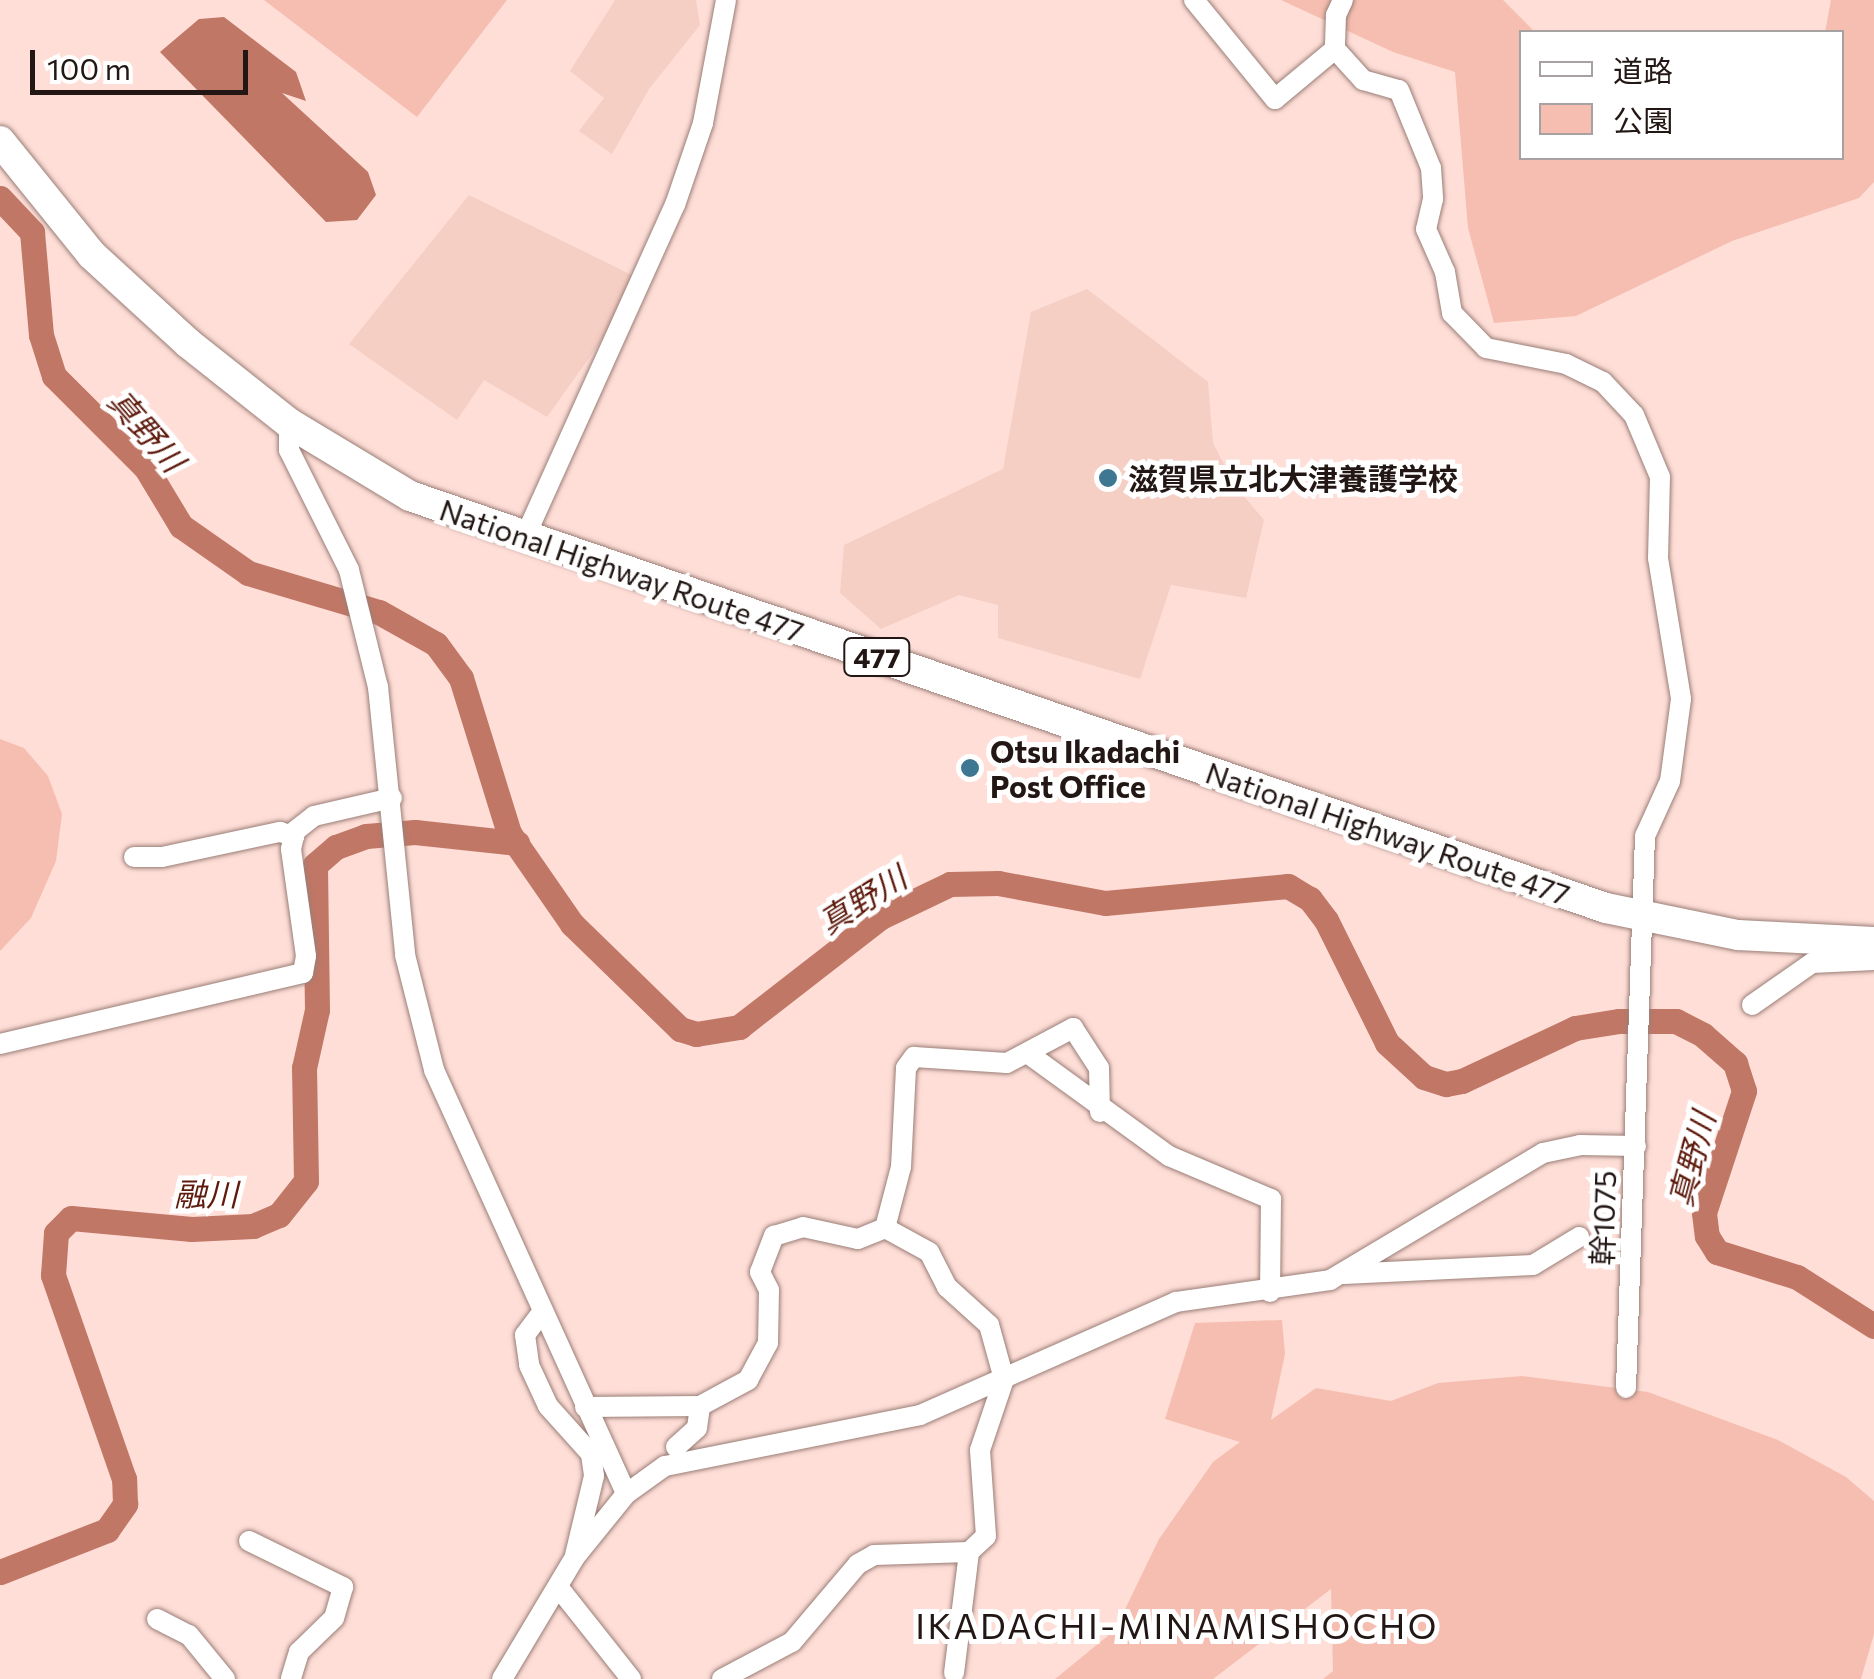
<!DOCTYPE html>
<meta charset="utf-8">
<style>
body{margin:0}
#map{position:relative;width:1874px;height:1679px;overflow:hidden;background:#feded7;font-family:Commissioner,"Noto Sans JP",sans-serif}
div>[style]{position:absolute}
.built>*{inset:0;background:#f5cec4}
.green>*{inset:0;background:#f6beb0}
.water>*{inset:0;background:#c17766}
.river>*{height:25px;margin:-12.5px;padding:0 12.5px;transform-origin:12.5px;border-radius:12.5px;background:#c17766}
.roads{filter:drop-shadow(0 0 2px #9a7e77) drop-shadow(0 0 2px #9a7e77)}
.minor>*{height:20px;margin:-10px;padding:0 10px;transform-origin:10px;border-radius:10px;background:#fff}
.highway>*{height:30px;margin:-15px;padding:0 15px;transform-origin:15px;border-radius:15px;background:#fff}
.dots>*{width:28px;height:28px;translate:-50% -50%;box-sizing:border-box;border:5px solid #fff;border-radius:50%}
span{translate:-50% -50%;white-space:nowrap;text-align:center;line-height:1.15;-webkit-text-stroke:10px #fff;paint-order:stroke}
.shield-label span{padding:2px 8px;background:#fff;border:2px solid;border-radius:8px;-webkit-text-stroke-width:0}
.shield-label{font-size:28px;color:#221714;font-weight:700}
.poi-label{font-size:30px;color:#221714;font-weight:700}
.left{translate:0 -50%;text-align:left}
.street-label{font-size:30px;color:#221714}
.water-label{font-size:32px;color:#5e1a0c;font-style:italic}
.quarter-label{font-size:35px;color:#221714;letter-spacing:2.5px}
.legend{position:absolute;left:1519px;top:30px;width:325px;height:130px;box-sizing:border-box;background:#fff;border:2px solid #a7a2a1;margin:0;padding:12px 18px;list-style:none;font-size:30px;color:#221714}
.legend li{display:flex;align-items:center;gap:20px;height:50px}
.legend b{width:50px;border:2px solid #a7a2a1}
.scale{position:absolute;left:30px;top:50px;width:218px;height:45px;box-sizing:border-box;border:5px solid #221714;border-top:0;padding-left:12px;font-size:30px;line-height:35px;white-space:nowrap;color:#221714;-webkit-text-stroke:8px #fff;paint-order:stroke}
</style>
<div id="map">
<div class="built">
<div style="clip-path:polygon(615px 0,696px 0,700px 25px,649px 89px,612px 154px,579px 131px,604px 98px,570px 71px)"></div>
<div style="clip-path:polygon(469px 195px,644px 281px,547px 417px,484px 380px,457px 420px,349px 344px)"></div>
<div style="clip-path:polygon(1087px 289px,1208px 382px,1213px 443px,1236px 487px,1264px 520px,1246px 598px,1171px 585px,1140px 679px,998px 638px,998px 605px,959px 595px,881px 629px,840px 593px,844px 545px,1003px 469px,1031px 312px)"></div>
</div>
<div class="green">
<div style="clip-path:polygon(264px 0,507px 0,417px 117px)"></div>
<div style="clip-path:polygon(1281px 0,1503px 0,1535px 32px,1522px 32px,1522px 158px,1611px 159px,1842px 158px,1842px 32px,1825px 32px,1831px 0,1874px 0,1874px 182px,1859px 198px,1732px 241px,1576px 316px,1494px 323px,1468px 228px,1455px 72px,1393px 52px)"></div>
<div style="clip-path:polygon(0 739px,24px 748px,48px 776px,62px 814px,56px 861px,31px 918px,0 951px)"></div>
<div style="clip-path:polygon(1282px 1320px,1285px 1354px,1271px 1420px,1316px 1388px,1391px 1401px,1438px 1383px,1522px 1376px,1648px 1392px,1778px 1440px,1846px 1477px,1874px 1501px,1874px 1634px,1861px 1679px,1323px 1679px,1333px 1671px,1331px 1589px,1213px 1679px,1055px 1679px,1115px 1630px,1159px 1539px,1213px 1462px,1240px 1442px,1165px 1419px,1195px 1323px)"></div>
</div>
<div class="water">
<div style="clip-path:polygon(224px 17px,296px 72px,306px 101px,282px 93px,368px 172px,376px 195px,357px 220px,326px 222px,160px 52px,199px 19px)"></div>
</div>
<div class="river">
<div style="left:0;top:198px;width:47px;rotate:46.7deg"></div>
<div style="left:32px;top:232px;width:103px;rotate:85deg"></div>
<div style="left:41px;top:335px;width:43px;rotate:72.4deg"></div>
<div style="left:54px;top:376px;width:130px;rotate:45deg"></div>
<div style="left:146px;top:468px;width:68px;rotate:58.9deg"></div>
<div style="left:181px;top:526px;width:82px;rotate:35deg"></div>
<div style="left:248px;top:573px;width:137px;rotate:16.6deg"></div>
<div style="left:379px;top:612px;width:65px;rotate:29.3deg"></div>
<div style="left:436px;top:644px;width:42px;rotate:53.7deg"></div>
<div style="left:461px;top:678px;width:162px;rotate:72.8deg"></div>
<div style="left:509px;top:833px;width:111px;rotate:55.3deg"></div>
<div style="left:572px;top:924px;width:151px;rotate:44.2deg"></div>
<div style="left:680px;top:1029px;width:17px;rotate:17deg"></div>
<div style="left:696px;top:1034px;width:44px;rotate:-9.2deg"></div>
<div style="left:739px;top:1027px;width:180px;rotate:-37.8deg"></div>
<div style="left:881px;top:917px;width:76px;rotate:-25.6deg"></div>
<div style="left:950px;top:884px;width:48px;rotate:-1.2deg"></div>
<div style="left:998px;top:883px;width:109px;rotate:10.6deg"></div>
<div style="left:1105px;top:903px;width:184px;rotate:-5.3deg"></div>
<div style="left:1288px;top:886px;width:26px;rotate:31deg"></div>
<div style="left:1310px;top:899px;width:26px;rotate:53deg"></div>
<div style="left:1326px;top:920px;width:137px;rotate:63.6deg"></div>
<div style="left:1387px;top:1043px;width:50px;rotate:42.6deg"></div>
<div style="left:1424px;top:1077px;width:23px;rotate:18deg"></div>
<div style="left:1446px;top:1084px;width:16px;rotate:-11deg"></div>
<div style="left:1462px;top:1081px;width:125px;rotate:-25.1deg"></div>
<div style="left:1575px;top:1028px;width:45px;rotate:-9deg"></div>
<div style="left:1619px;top:1021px;width:57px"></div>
<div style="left:1676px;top:1021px;width:30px;rotate:27deg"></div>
<div style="left:1703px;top:1035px;width:43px;rotate:41.2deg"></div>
<div style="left:1735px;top:1063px;width:29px;rotate:72deg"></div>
<div style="left:1744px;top:1091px;width:128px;rotate:108.2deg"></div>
<div style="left:1704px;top:1213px;width:23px;rotate:83deg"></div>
<div style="left:1707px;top:1236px;width:19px;rotate:58deg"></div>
<div style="left:1717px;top:1252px;width:84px;rotate:17.4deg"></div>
<div style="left:1797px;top:1277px;width:91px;rotate:32.5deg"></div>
<div style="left:0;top:1572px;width:115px;rotate:-21.4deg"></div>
<div style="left:107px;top:1530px;width:32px;rotate:-55deg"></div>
<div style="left:125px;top:1504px;width:25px;rotate:-92deg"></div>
<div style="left:124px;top:1479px;width:216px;rotate:-109.2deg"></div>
<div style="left:53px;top:1275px;width:42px;rotate:-85.9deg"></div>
<div style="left:56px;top:1233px;width:21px;rotate:-45deg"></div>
<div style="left:71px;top:1218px;width:121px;rotate:5.2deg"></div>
<div style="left:192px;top:1229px;width:61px;rotate:-2.8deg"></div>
<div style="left:253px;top:1226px;width:28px;rotate:-23deg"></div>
<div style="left:279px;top:1215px;width:43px;rotate:-51.5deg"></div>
<div style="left:306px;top:1181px;width:113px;rotate:-91deg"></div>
<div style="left:304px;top:1068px;width:59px;rotate:-77.4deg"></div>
<div style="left:317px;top:1010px;width:145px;rotate:-90.8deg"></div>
<div style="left:315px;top:865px;width:28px;rotate:-41deg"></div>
<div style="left:336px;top:847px;width:32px;rotate:-20deg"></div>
<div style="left:366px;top:836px;width:49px;rotate:-4.7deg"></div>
<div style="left:415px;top:832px;width:103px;rotate:6.2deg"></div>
</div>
<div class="roads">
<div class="minor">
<div style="left:1194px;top:0;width:128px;rotate:50.7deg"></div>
<div style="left:1275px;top:99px;width:78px;rotate:-39.8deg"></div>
<div style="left:1343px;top:0;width:17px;rotate:115deg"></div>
<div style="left:1336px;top:15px;width:34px;rotate:92deg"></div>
<div style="left:1335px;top:49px;width:42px;rotate:47.9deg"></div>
<div style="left:1363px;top:80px;width:37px;rotate:16deg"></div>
<div style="left:1399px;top:90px;width:84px;rotate:67.7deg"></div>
<div style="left:1431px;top:168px;width:31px;rotate:86deg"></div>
<div style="left:1433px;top:199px;width:31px;rotate:103deg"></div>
<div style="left:1426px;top:229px;width:47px;rotate:66.2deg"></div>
<div style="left:1445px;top:272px;width:42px;rotate:80.3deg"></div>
<div style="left:1452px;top:313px;width:49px;rotate:45.8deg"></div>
<div style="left:1486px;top:348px;width:82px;rotate:11.3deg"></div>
<div style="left:1566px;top:364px;width:41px;rotate:25.9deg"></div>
<div style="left:1603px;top:382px;width:45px;rotate:46.8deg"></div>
<div style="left:1634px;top:415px;width:67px;rotate:67.2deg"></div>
<div style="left:1660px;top:477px;width:81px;rotate:91.4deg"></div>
<div style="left:1658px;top:558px;width:143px;rotate:80.7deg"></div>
<div style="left:1681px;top:699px;width:83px;rotate:97.6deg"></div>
<div style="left:1670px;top:781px;width:60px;rotate:114.4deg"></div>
<div style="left:1645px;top:836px;width:552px;rotate:91.97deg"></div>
<div style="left:289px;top:423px;width:27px;rotate:90deg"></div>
<div style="left:289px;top:450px;width:134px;rotate:63.4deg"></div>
<div style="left:349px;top:570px;width:121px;rotate:76.1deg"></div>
<div style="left:378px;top:687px;width:269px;rotate:84.2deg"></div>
<div style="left:405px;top:955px;width:119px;rotate:75.8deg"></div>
<div style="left:434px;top:1070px;width:465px;rotate:65.6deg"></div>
<div style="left:524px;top:539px;width:367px;rotate:-65.7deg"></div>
<div style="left:675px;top:205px;width:87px;rotate:-71.1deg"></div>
<div style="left:703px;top:123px;width:125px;rotate:-79.4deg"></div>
<div style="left:134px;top:857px;width:28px"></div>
<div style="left:162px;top:857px;width:121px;rotate:-12deg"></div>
<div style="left:280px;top:832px;width:15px;rotate:16deg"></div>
<div style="left:1752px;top:1005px;width:73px;rotate:-35deg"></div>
<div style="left:1812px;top:963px;width:62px;rotate:-2.8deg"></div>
<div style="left:0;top:1044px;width:311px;rotate:-13.2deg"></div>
<div style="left:303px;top:973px;width:17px;rotate:-80deg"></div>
<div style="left:306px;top:956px;width:108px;rotate:-98deg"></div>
<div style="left:291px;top:849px;width:18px;rotate:-77deg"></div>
<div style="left:295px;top:831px;width:24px;rotate:-38deg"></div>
<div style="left:314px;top:816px;width:80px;rotate:-13deg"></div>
<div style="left:1030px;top:1055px;width:172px;rotate:36deg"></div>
<div style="left:1169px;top:1156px;width:111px;rotate:22.9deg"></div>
<div style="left:1271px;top:1199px;width:93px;rotate:90.6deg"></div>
<div style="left:1344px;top:1274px;width:189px;rotate:-2.7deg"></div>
<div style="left:1533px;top:1265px;width:54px;rotate:-31.3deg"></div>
<div style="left:540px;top:1315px;width:25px;rotate:127deg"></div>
<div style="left:525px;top:1335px;width:30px;rotate:82deg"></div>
<div style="left:529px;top:1365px;width:45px;rotate:65.1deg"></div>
<div style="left:548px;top:1406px;width:64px;rotate:48.1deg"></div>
<div style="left:591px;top:1454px;width:22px;rotate:82deg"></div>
<div style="left:594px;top:1476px;width:81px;rotate:103.5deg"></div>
<div style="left:585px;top:1407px;width:115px;rotate:-0.5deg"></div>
<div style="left:700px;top:1406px;width:55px;rotate:-28.4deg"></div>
<div style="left:748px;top:1380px;width:42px;rotate:-61.6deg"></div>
<div style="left:768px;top:1343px;width:53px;rotate:-88.9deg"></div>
<div style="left:769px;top:1290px;width:20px;rotate:-117deg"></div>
<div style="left:760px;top:1272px;width:39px;rotate:-69deg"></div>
<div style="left:774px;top:1236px;width:30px;rotate:-17deg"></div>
<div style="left:803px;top:1227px;width:56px;rotate:12.3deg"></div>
<div style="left:858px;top:1239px;width:29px;rotate:-22deg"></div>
<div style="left:885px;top:1228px;width:63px;rotate:-75.3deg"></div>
<div style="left:901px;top:1167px;width:99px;rotate:-87.1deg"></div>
<div style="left:906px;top:1068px;width:14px;rotate:-54deg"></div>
<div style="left:914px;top:1057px;width:93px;rotate:3.7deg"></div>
<div style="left:1007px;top:1063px;width:75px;rotate:-27.9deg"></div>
<div style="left:1073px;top:1028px;width:48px;rotate:57deg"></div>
<div style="left:1099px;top:1068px;width:44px;rotate:88.7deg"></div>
<div style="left:676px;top:1447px;width:28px;rotate:-42deg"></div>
<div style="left:697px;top:1428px;width:22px;rotate:-82deg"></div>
<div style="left:249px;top:1541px;width:105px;rotate:26.1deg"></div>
<div style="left:343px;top:1587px;width:32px;rotate:106deg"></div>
<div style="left:334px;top:1618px;width:49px;rotate:135.8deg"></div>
<div style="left:299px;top:1652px;width:28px;rotate:107deg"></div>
<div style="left:559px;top:1588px;width:116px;rotate:51.6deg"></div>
<div style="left:157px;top:1619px;width:36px;rotate:27deg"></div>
<div style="left:189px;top:1635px;width:57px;rotate:50.7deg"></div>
<div style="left:954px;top:1673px;width:122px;rotate:-82.9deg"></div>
<div style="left:502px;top:1679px;width:142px;rotate:-59.1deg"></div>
<div style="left:575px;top:1557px;width:81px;rotate:-51deg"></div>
<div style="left:626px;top:1494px;width:48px;rotate:-35.7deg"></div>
<div style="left:665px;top:1466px;width:260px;rotate:-11.3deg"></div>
<div style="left:920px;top:1415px;width:280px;rotate:-23.8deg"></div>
<div style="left:1176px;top:1302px;width:156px;rotate:-8.1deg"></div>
<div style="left:1330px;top:1280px;width:248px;rotate:-30.8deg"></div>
<div style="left:1543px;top:1153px;width:38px;rotate:-12deg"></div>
<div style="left:1580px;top:1145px;width:56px;rotate:1deg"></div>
<div style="left:722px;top:1679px;width:79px;rotate:-27.9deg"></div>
<div style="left:792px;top:1642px;width:102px;rotate:-49.8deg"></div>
<div style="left:858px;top:1564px;width:18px;rotate:-29deg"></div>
<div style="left:874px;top:1555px;width:95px;rotate:-1.8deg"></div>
<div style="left:969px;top:1552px;width:23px;rotate:-43deg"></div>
<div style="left:986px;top:1536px;width:86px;rotate:-94deg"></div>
<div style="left:980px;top:1450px;width:75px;rotate:-71.3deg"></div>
<div style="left:1004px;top:1379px;width:56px;rotate:-105.5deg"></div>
<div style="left:989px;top:1325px;width:57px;rotate:-137.9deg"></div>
<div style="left:947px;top:1287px;width:39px;rotate:-117deg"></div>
<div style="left:929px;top:1252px;width:50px;rotate:-151.4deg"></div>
</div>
<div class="highway">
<div style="left:0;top:141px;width:146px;rotate:51.1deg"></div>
<div style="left:92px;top:255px;width:130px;rotate:42.5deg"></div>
<div style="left:188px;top:343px;width:129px;rotate:38.4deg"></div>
<div style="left:289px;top:423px;width:141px;rotate:31.1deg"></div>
<div style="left:410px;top:496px;width:1265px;rotate:19.01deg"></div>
<div style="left:1606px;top:908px;width:135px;rotate:11.6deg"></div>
<div style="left:1738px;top:935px;width:136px;rotate:2.9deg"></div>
</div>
</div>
<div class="dots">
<div style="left:1108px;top:478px;background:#3e7791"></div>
<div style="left:970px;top:768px;background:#3e7791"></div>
</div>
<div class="shield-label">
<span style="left:877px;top:657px">477</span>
</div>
<div class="poi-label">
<span class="left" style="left:1128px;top:478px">滋賀県立北大津養護学校</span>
<span class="left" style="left:990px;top:768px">Otsu Ikadachi<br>Post Office</span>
</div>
<div class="street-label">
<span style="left:622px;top:570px;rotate:19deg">National Highway Route 477</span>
<span style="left:1388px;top:833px;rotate:19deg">National Highway Route 477</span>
<span style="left:1603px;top:1218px;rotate:-88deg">幹1075</span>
</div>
<div class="water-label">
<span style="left:147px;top:430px;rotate:49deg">真野川</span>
<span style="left:862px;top:899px;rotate:-32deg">真野川</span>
<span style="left:1691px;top:1159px;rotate:-75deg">真野川</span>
<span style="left:206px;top:1193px">融川</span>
</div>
<div class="quarter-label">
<span style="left:1177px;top:1625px">IKADACHI-MINAMISHOCHO</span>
</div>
<ul class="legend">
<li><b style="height:12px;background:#fff"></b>道路</li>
<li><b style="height:28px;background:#f6beb0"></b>公園</li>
</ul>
<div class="scale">100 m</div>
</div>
